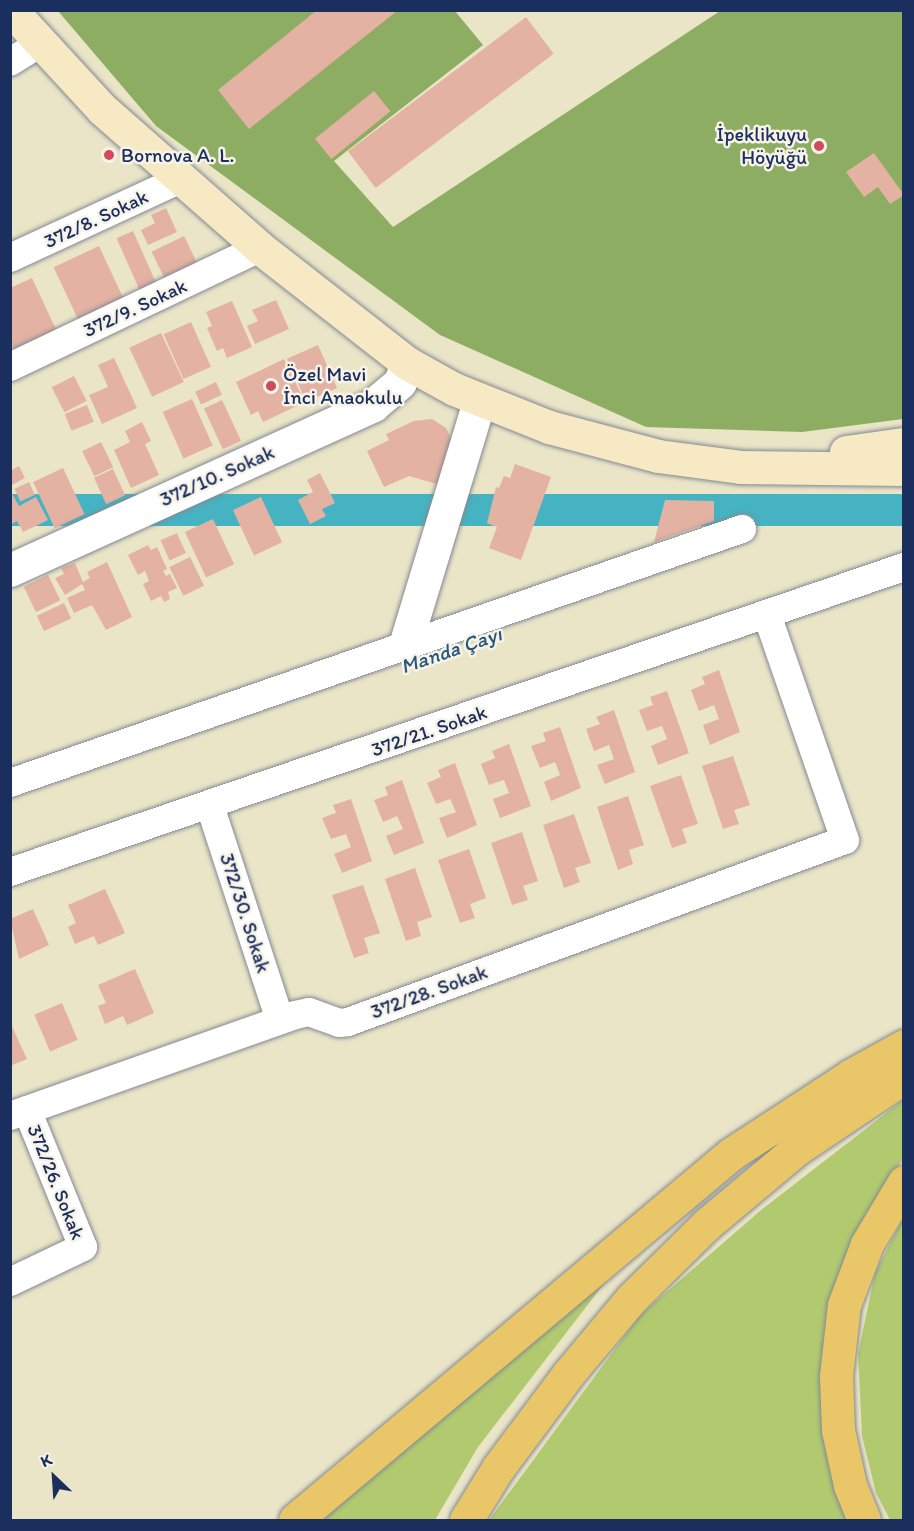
<!DOCTYPE html>
<meta charset="utf-8">
<style>
body{margin:0}
#map{position:relative;width:914px;height:1531px;overflow:hidden;background:#ebe5c8;font-family:Itim,sans-serif}
div>[style]{position:absolute}
.green>*{inset:0;background:#b2ca6f}
.forest>*{inset:0;background:#8dae62}
.water>*{inset:0;background:#45b3c2;transform-origin:0 0}
.building>*{inset:0;background:#e3b2a3;transform-origin:0 0}
.roads{filter:drop-shadow(0 0 2px #838a93) drop-shadow(0 0 2px #838a93)}
.minor>*{height:28px;margin:-14px;padding:0 14px;transform-origin:14px;border-radius:14px;background:#fff}
.tertiary>*{height:33px;margin:-16.5px;padding:0 16.5px;transform-origin:16.5px;border-radius:16.5px;background:#fff}
.secondary>*{height:33px;margin:-16.5px;padding:0 16.5px;transform-origin:16.5px;border-radius:16.5px;background:#f6e9c3}
.motorway>*{height:33px;margin:-16.5px;padding:0 16.5px;transform-origin:16.5px;border-radius:16.5px;background:#e9c769}
.dots>*{width:16px;height:16px;translate:-50% -50%;box-sizing:border-box;border:3px solid #f7f3e8;border-radius:50%}
span{translate:-50% -50%;white-space:nowrap;text-align:center;line-height:1.15;-webkit-text-stroke:5px #f7f3e8;paint-order:stroke}
.poi-label{font-size:20px;color:#1b2f5e}
.right{translate:-100% -50%;text-align:right}
.left{translate:0 -50%;text-align:left}
.street-label{font-size:20px;color:#1b2f5e}
.water-label{font-size:21px;color:#28577c;font-style:italic}
.frame{position:absolute;inset:0;border:12px solid #1b2f5e;pointer-events:none}
.north{position:absolute;left:24px;top:1447px;width:60px;height:60px;-webkit-text-stroke:4px #f7f3e8;paint-order:stroke;rotate:335deg;font-size:16px;font-weight:700;line-height:24px;text-align:center;color:#1b2f5e}
.north::after{content:'';display:block;margin:auto;width:21px;height:27px;background:#1b2f5e;clip-path:polygon(50% 0,100% 100%,50% 72%,0 100%)}
</style>
<div id="map">
<div class="green">
<div style="clip-path:polygon(903px 1100px,903px 1159px,861px 1225px,835px 1293px,850px 1520px,489px 1520px,640px 1315px,761px 1210px)"></div>
<div style="clip-path:polygon(903px 1218px,904px 1520px,890px 1520px,876px 1493px,862px 1436px,858px 1354px,875px 1273px)"></div>
<div style="clip-path:polygon(620px 1263px,478px 1447px,435px 1520px,314px 1520px)"></div>
</div>
<div class="forest">
<div style="clip-path:polygon(58px 11px,455px 11px,483px 45px,334px 161px,393px 227px,720px 11px,903px 11px,903px 419px,802px 432px,646px 427px,440px 335px,156px 126px)"></div>
</div>
<div class="water">
<div style="left:903px;top:494px;width:32px;height:945px;rotate:90deg"></div>
</div>
<div class="building">
<div style="clip-path:polygon(317px 10px,398px 10px,249px 129px,218px 90px)"></div>
<div style="left:526px;top:17px;width:46px;height:223px;rotate:53deg"></div>
<div style="left:374px;top:91px;width:26px;height:76px;rotate:51deg"></div>
<div style="clip-path:polygon(874px 153px,904px 195px,890px 204px,878px 187px,864px 197px,846px 172px)"></div>
<div style="clip-path:polygon(166px 208px,177px 232px,148px 245px,141px 230px,155px 223px,151px 215px)"></div>
<div style="left:133px;top:231px;width:58px;height:18px;rotate:66deg"></div>
<div style="left:184px;top:236px;width:32px;height:36px;rotate:64deg"></div>
<div style="left:99px;top:246px;width:62px;height:50px;rotate:65deg"></div>
<div style="clip-path:polygon(32px 278px,59px 336px,17px 356px,10px 341px,10px 288px)"></div>
<div style="clip-path:polygon(276px 300px,289px 329px,255px 344px,247px 326px,258px 321px,252px 310px)"></div>
<div style="clip-path:polygon(232px 301px,252px 347px,227px 358px,223px 348px,217px 351px,207px 328px,212px 326px,206px 312px)"></div>
<div style="left:191px;top:322px;width:49px;height:30px;rotate:66deg"></div>
<div style="left:161px;top:333px;width:54px;height:35px;rotate:65deg"></div>
<div style="left:318px;top:345px;width:47px;height:34px;rotate:66deg"></div>
<div style="clip-path:polygon(114px 358px,137px 408px,102px 424px,89px 395px,108px 387px,98px 365px)"></div>
<div style="clip-path:polygon(284px 359px,305px 402px,263px 422px,258px 411px,251px 415px,236px 382px)"></div>
<div style="left:74px;top:376px;width:28px;height:25px;rotate:63deg"></div>
<div style="left:216px;top:382px;width:14px;height:23px;rotate:65deg"></div>
<div style="left:192px;top:399px;width:51px;height:32px;rotate:66deg"></div>
<div style="left:222px;top:400px;width:45px;height:20px;rotate:65deg"></div>
<div style="left:87px;top:405px;width:18px;height:24px;rotate:68deg"></div>
<div style="clip-path:polygon(432px 419px,446px 428px,456px 448px,440px 485px,409px 476px,384px 487px,367px 451px,389px 440px,386px 434px,414px 421px)"></div>
<div style="clip-path:polygon(142px 422px,151px 441px,145px 444px,159px 475px,131px 488px,114px 450px,130px 442px,125px 431px)"></div>
<div style="left:101px;top:442px;width:28px;height:21px;rotate:64deg"></div>
<div style="clip-path:polygon(515px 464px,551px 477px,521px 560px,489px 548px,497px 527px,487px 523px,496px 487px,499px 488px,504px 476px,510px 478px)"></div>
<div style="clip-path:polygon(19px 466px,25px 478px,10px 486px,10px 471px)"></div>
<div style="left:63px;top:468px;width:51px;height:33px;rotate:65deg"></div>
<div style="left:113px;top:469px;width:29px;height:21px;rotate:65deg"></div>
<div style="clip-path:polygon(320px 473px,335px 503px,322px 509px,326px 516px,310px 524px,298px 500px,313px 492px,307px 480px)"></div>
<div style="left:29px;top:482px;width:14px;height:16px;rotate:65deg"></div>
<div style="clip-path:polygon(10px 490px,19px 506px,36px 497px,48px 520px,23px 532px,17px 521px,10px 525px)"></div>
<div style="left:261px;top:497px;width:50px;height:31px;rotate:65deg"></div>
<div style="clip-path:polygon(665px 500px,714px 501px,714px 521px,654px 542px)"></div>
<div style="left:213px;top:519px;width:50px;height:31px;rotate:65deg"></div>
<div style="left:177px;top:533px;width:22px;height:18px;rotate:66deg"></div>
<div style="clip-path:polygon(148px 545px,151px 550px,157px 547px,167px 569px,163px 571px,166px 576px,170px 574px,177px 588px,168px 592px,170px 599px,164px 602px,161px 596px,151px 601px,143px 584px,149px 581px,145px 571px,138px 575px,128px 555px)"></div>
<div style="left:190px;top:557px;width:32px;height:23px;rotate:64deg"></div>
<div style="clip-path:polygon(107px 562px,132px 617px,106px 630px,92px 605px,74px 613px,67px 598px,85px 590px,82px 584px,65px 595px,55px 578px,64px 574px,61px 568px,75px 563px,83px 582px,90px 578px,87px 572px)"></div>
<div style="left:48px;top:575px;width:28px;height:27px;rotate:64deg"></div>
<div style="left:64px;top:603px;width:17px;height:30px;rotate:65deg"></div>
<div style="clip-path:polygon(719px 670px,740px 732px,710px 745px,703px 725px,719px 719px,714px 705px,699px 711px,691px 690px,705px 684px,702px 677px)"></div>
<div style="clip-path:polygon(667px 691px,689px 753px,658px 765px,651px 746px,667px 739px,662px 726px,647px 731px,639px 710px,653px 705px,650px 697px)"></div>
<div style="clip-path:polygon(614px 710px,635px 772px,605px 784px,597px 765px,614px 759px,609px 745px,594px 751px,586px 729px,600px 724px,596px 717px)"></div>
<div style="clip-path:polygon(560px 727px,581px 788px,551px 801px,544px 782px,560px 775px,555px 762px,540px 768px,531px 746px,546px 741px,543px 733px)"></div>
<div style="clip-path:polygon(509px 744px,531px 806px,500px 818px,493px 799px,509px 793px,504px 780px,489px 785px,481px 764px,495px 758px,492px 751px)"></div>
<div style="clip-path:polygon(733px 756px,750px 805px,734px 810px,739px 824px,723px 829px,702px 766px)"></div>
<div style="clip-path:polygon(455px 763px,477px 825px,447px 838px,439px 818px,456px 812px,450px 799px,436px 804px,427px 783px,441px 777px,438px 770px)"></div>
<div style="clip-path:polygon(681px 775px,698px 824px,682px 829px,687px 843px,672px 848px,650px 786px)"></div>
<div style="clip-path:polygon(402px 780px,424px 843px,394px 855px,386px 836px,403px 829px,397px 816px,383px 822px,374px 800px,388px 795px,385px 787px)"></div>
<div style="clip-path:polygon(628px 796px,644px 845px,629px 850px,633px 864px,618px 870px,597px 807px)"></div>
<div style="clip-path:polygon(351px 799px,372px 861px,342px 873px,334px 854px,351px 847px,346px 834px,331px 839px,322px 818px,336px 813px,333px 805px)"></div>
<div style="clip-path:polygon(574px 814px,591px 863px,575px 868px,580px 882px,564px 888px,543px 825px)"></div>
<div style="clip-path:polygon(522px 832px,538px 881px,523px 886px,528px 900px,512px 905px,491px 843px)"></div>
<div style="clip-path:polygon(469px 849px,486px 898px,470px 904px,475px 918px,460px 923px,438px 860px)"></div>
<div style="clip-path:polygon(415px 868px,432px 917px,417px 922px,421px 936px,406px 941px,385px 879px)"></div>
<div style="clip-path:polygon(363px 885px,380px 933px,364px 938px,369px 953px,354px 958px,332px 895px)"></div>
<div style="clip-path:polygon(105px 889px,125px 933px,98px 945px,94px 936px,75px 944px,68px 927px,76px 923px,68px 905px)"></div>
<div style="clip-path:polygon(33px 909px,49px 945px,19px 959px,10px 919px)"></div>
<div style="clip-path:polygon(135px 969px,154px 1013px,127px 1025px,123px 1016px,105px 1024px,98px 1006px,106px 1003px,98px 985px)"></div>
<div style="left:62px;top:1003px;width:40px;height:30px;rotate:67deg"></div>
<div style="clip-path:polygon(10px 1022px,27px 1059px,10px 1066px)"></div>
</div>
<div class="roads">
<div class="minor">
<div style="left:10px;top:62px;width:34px;rotate:-32deg"></div>
<div style="left:10px;top:258px;width:188px;rotate:-24.8deg"></div>
<div style="left:10px;top:367px;width:277px;rotate:-25.5deg"></div>
<div style="left:10px;top:783px;width:775px;rotate:-19.14deg"></div>
<div style="left:210px;top:806px;width:225px;rotate:71.9deg"></div>
<div style="left:10px;top:872px;width:945px;rotate:-18.84deg"></div>
<div style="left:10px;top:1116px;width:302px;rotate:-19.5deg"></div>
<div style="left:295px;top:1015px;width:14px;rotate:-12deg"></div>
<div style="left:309px;top:1012px;width:32px;rotate:20deg"></div>
<div style="left:339px;top:1023px;width:9px;rotate:-6deg"></div>
<div style="left:348px;top:1022px;width:529px;rotate:-20.11deg"></div>
<div style="left:845px;top:840px;width:238px;rotate:-109.1deg"></div>
<div style="left:10px;top:1282px;width:81px;rotate:-25.6deg"></div>
<div style="left:83px;top:1247px;width:148px;rotate:-112.2deg"></div>
</div>
<div class="tertiary">
<div style="left:10px;top:570px;width:399px;rotate:-24.4deg"></div>
<div style="left:373px;top:405px;width:35px;rotate:-40deg"></div>
<div style="left:400px;top:382px;width:20px;rotate:-70deg"></div>
<div style="left:405px;top:645px;width:255px;rotate:-73.1deg"></div>
</div>
<div class="secondary">
<div style="left:11px;top:10px;width:134px;rotate:47.4deg"></div>
<div style="left:102px;top:109px;width:210px;rotate:41.3deg"></div>
<div style="left:260px;top:248px;width:187px;rotate:38deg"></div>
<div style="left:407px;top:363px;width:54px;rotate:29deg"></div>
<div style="left:454px;top:389px;width:102px;rotate:21.8deg"></div>
<div style="left:549px;top:427px;width:113px;rotate:14.9deg"></div>
<div style="left:658px;top:456px;width:83px;rotate:7.6deg"></div>
<div style="left:740px;top:467px;width:164px;rotate:0.7deg"></div>
<div style="left:846px;top:452px;width:59px;rotate:-7.9deg"></div>
</div>
<div class="motorway">
<div style="left:295px;top:1520px;width:569px;rotate:-40.01deg"></div>
<div style="left:731px;top:1154px;width:142px;rotate:-33.2deg"></div>
<div style="left:850px;top:1076px;width:62px;rotate:-29.1deg"></div>
<div style="left:466px;top:1520px;width:61px;rotate:-58.4deg"></div>
<div style="left:498px;top:1468px;width:119px;rotate:-53.2deg"></div>
<div style="left:569px;top:1373px;width:98px;rotate:-50deg"></div>
<div style="left:632px;top:1298px;width:105px;rotate:-44.6deg"></div>
<div style="left:707px;top:1224px;width:119px;rotate:-39.9deg"></div>
<div style="left:798px;top:1148px;width:128px;rotate:-33.8deg"></div>
<div style="left:864px;top:1520px;width:38px;rotate:-112deg"></div>
<div style="left:850px;top:1485px;width:56px;rotate:-102.3deg"></div>
<div style="left:838px;top:1430px;width:54px;rotate:-92.1deg"></div>
<div style="left:836px;top:1376px;width:71px;rotate:-83.6deg"></div>
<div style="left:844px;top:1305px;width:65px;rotate:-69.3deg"></div>
<div style="left:867px;top:1244px;width:72px;rotate:-59.2deg"></div>
</div>
</div>
<div class="dots">
<div style="left:819px;top:146px;background:#d1495b"></div>
<div style="left:109px;top:155px;background:#d1495b"></div>
<div style="left:271px;top:386px;background:#d1495b"></div>
</div>
<div class="poi-label">
<span class="right" style="left:807px;top:146px">İpeklikuyu<br>Höyüğü</span>
<span class="left" style="left:121px;top:155px">Bornova A. L.</span>
<span class="left" style="left:283px;top:386px">Özel Mavi<br>İnci Anaokulu</span>
</div>
<div class="street-label">
<span style="left:96px;top:219px;rotate:-25deg">372/8. Sokak</span>
<span style="left:135px;top:308px;rotate:-25deg">372/9. Sokak</span>
<span style="left:217px;top:476px;rotate:-24deg">372/10. Sokak</span>
<span style="left:429px;top:731px;rotate:-19deg">372/21. Sokak</span>
<span style="left:245px;top:913px;rotate:72deg">372/30. Sokak</span>
<span style="left:429px;top:992px;rotate:-20deg">372/28. Sokak</span>
<span style="left:56px;top:1182px;rotate:68deg">372/26. Sokak</span>
</div>
<div class="water-label">
<span style="left:451px;top:650px;rotate:-19deg">Manda Çayı</span>
</div>
<div class="frame"></div>
<div class="north">K</div>
</div>
